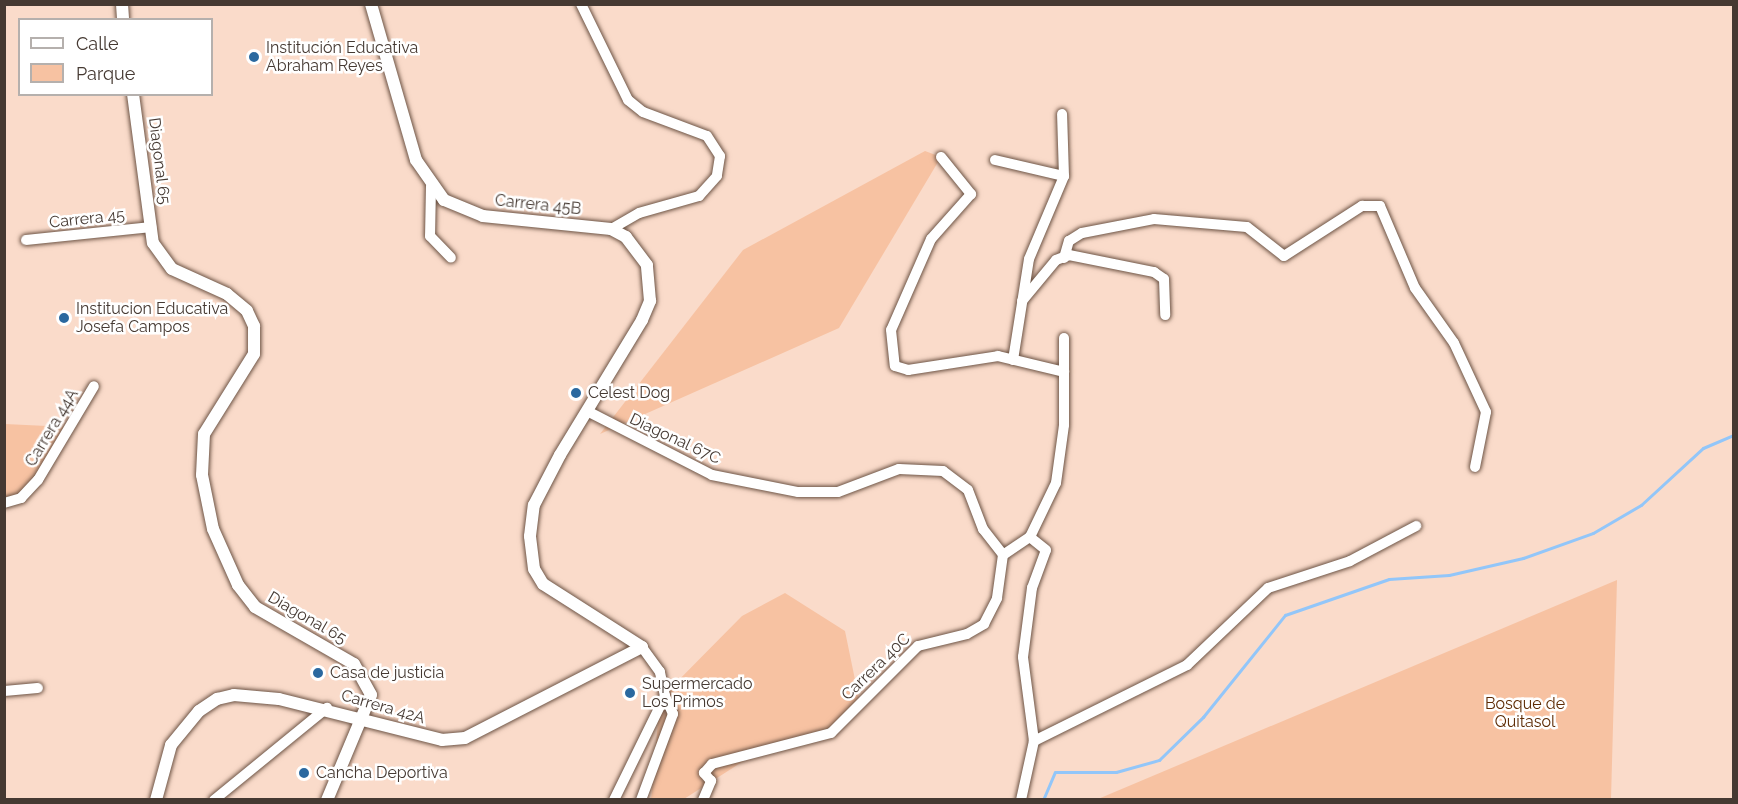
<!DOCTYPE html>
<meta charset="utf-8">
<style>
body{margin:0}
#map{position:relative;width:1738px;height:804px;overflow:hidden;background:#fadbca;font-family:Raleway,sans-serif}
div>[style]{position:absolute}
.green>*{inset:0;background:#f7c2a2}
.stream>*{height:3px;margin:-1.5px;padding:0 1.5px;transform-origin:1.5px;border-radius:1.5px;background:#92c6f9}
.roads{filter:drop-shadow(0 0 2px #6d5445) drop-shadow(0 0 2px #6d5445)}
.minor>*{height:10px;margin:-5px;padding:0 5px;transform-origin:5px;border-radius:5px;background:#fff}
.tertiary>*{height:12px;margin:-6px;padding:0 6px;transform-origin:6px;border-radius:6px;background:#fff}
.dots>*{width:16px;height:16px;translate:-50% -50%;box-sizing:border-box;border:3px solid #fff;border-radius:50%}
span{translate:-50% -50%;white-space:nowrap;text-align:center;line-height:1.15;-webkit-text-stroke:5px #fff;paint-order:stroke}
.poi-label{font-size:16px;color:#453932}
.left{translate:0 -50%;text-align:left}
.street-label{font-size:16px;color:#453932}
.park-label{font-size:16px;color:#5d2b04}
.frame{position:absolute;inset:0;border:6px solid #453932;pointer-events:none}
.legend{position:absolute;left:18px;top:18px;width:195px;height:78px;box-sizing:border-box;background:#fff;border:2px solid #b5b0ad;margin:0;padding:8px 10px;list-style:none;font-size:18px;color:#453932}
.legend li{display:flex;align-items:center;gap:12px;height:30px}
.legend b{width:30px;border:2px solid #b5b0ad}
</style>
<div id="map">
<div class="green">
<div style="clip-path:polygon(925px 151px,941px 157px,839px 328px,600px 434px,743px 250px)"></div>
<div style="clip-path:polygon(5px 424px,68px 427px,38px 480px,5px 503px)"></div>
<div style="clip-path:polygon(1617px 580px,1611px 799px,1098px 799px)"></div>
<div style="clip-path:polygon(785px 593px,845px 631px,860px 704px,810px 742px,764px 748px,684px 799px,651px 800px,660px 699px,742px 616px)"></div>
</div>
<div class="stream">
<div style="left:1043px;top:800px;width:30px;rotate:-67deg"></div>
<div style="left:1055px;top:772px;width:61px"></div>
<div style="left:1116px;top:772px;width:45px;rotate:-15.6deg"></div>
<div style="left:1159px;top:760px;width:62px;rotate:-44.3deg"></div>
<div style="left:1203px;top:717px;width:131px;rotate:-51.2deg"></div>
<div style="left:1285px;top:615px;width:110px;rotate:-19.1deg"></div>
<div style="left:1389px;top:579px;width:60px;rotate:-3.8deg"></div>
<div style="left:1449px;top:575px;width:76px;rotate:-12.9deg"></div>
<div style="left:1523px;top:558px;width:74px;rotate:-19.7deg"></div>
<div style="left:1593px;top:533px;width:56px;rotate:-30.3deg"></div>
<div style="left:1641px;top:505px;width:84px;rotate:-42.6deg"></div>
<div style="left:1703px;top:448px;width:34px;rotate:-23deg"></div>
</div>
<div class="roads">
<div class="minor">
<div style="left:581px;top:4px;width:107px;rotate:63.9deg"></div>
<div style="left:628px;top:100px;width:19px;rotate:39deg"></div>
<div style="left:643px;top:112px;width:68px;rotate:20.6deg"></div>
<div style="left:707px;top:136px;width:24px;rotate:57deg"></div>
<div style="left:720px;top:156px;width:20px;rotate:99deg"></div>
<div style="left:717px;top:176px;width:27px;rotate:132deg"></div>
<div style="left:699px;top:196px;width:62px;rotate:164.2deg"></div>
<div style="left:639px;top:213px;width:32px;rotate:150deg"></div>
<div style="left:941px;top:157px;width:48px;rotate:51deg"></div>
<div style="left:971px;top:194px;width:60px;rotate:131.6deg"></div>
<div style="left:931px;top:239px;width:99px;rotate:113.7deg"></div>
<div style="left:891px;top:330px;width:36px;rotate:84deg"></div>
<div style="left:895px;top:366px;width:14px;rotate:17deg"></div>
<div style="left:908px;top:370px;width:91px;rotate:-8.8deg"></div>
<div style="left:998px;top:356px;width:68px;rotate:13.6deg"></div>
<div style="left:995px;top:160px;width:71px;rotate:13.1deg"></div>
<div style="left:431px;top:186px;width:50px;rotate:91.1deg"></div>
<div style="left:430px;top:236px;width:30px;rotate:46deg"></div>
<div style="left:26px;top:240px;width:126px;rotate:-5.9deg"></div>
<div style="left:1064px;top:258px;width:18px;rotate:-74deg"></div>
<div style="left:1069px;top:241px;width:15px;rotate:-32deg"></div>
<div style="left:1082px;top:233px;width:73px;rotate:-11deg"></div>
<div style="left:1154px;top:219px;width:93px;rotate:4.9deg"></div>
<div style="left:1247px;top:227px;width:47px;rotate:38.1deg"></div>
<div style="left:1284px;top:256px;width:93px;rotate:-32.7deg"></div>
<div style="left:1362px;top:206px;width:18px"></div>
<div style="left:1380px;top:206px;width:89px;rotate:66.9deg"></div>
<div style="left:1415px;top:288px;width:67px;rotate:54.7deg"></div>
<div style="left:1454px;top:343px;width:76px;rotate:65.1deg"></div>
<div style="left:1486px;top:412px;width:56px;rotate:101.3deg"></div>
<div style="left:1022px;top:301px;width:53px;rotate:-50.3deg"></div>
<div style="left:1056px;top:260px;width:14px;rotate:-21deg"></div>
<div style="left:1069px;top:255px;width:87px;rotate:11.3deg"></div>
<div style="left:1154px;top:272px;width:12px;rotate:35deg"></div>
<div style="left:1164px;top:279px;width:36px;rotate:88deg"></div>
<div style="left:1013px;top:360px;width:102px;rotate:-81deg"></div>
<div style="left:1029px;top:259px;width:90px;rotate:-67.1deg"></div>
<div style="left:1064px;top:176px;width:62px;rotate:-91.8deg"></div>
<div style="left:589px;top:412px;width:138px;rotate:27.1deg"></div>
<div style="left:712px;top:475px;width:88px;rotate:11.2deg"></div>
<div style="left:798px;top:492px;width:40px"></div>
<div style="left:838px;top:492px;width:65px;rotate:-20.7deg"></div>
<div style="left:899px;top:469px;width:44px;rotate:2.6deg"></div>
<div style="left:943px;top:471px;width:31px;rotate:37deg"></div>
<div style="left:968px;top:490px;width:42px;rotate:69deg"></div>
<div style="left:983px;top:529px;width:33px;rotate:52deg"></div>
<div style="left:4px;top:503px;width:18px;rotate:-16deg"></div>
<div style="left:21px;top:498px;width:25px;rotate:-47deg"></div>
<div style="left:38px;top:480px;width:109px;rotate:-59.2deg"></div>
<div style="left:4px;top:691px;width:34px;rotate:-5deg"></div>
<div style="left:1034px;top:741px;width:171px;rotate:-26.4deg"></div>
<div style="left:1187px;top:665px;width:112px;rotate:-43.5deg"></div>
<div style="left:1268px;top:588px;width:86px;rotate:-18.2deg"></div>
<div style="left:1350px;top:561px;width:75px;rotate:-27.9deg"></div>
<div style="left:214px;top:800px;width:146px;rotate:-39.2deg"></div>
<div style="left:614px;top:800px;width:116px;rotate:-63.9deg"></div>
<div style="left:665px;top:696px;width:25px;rotate:-102deg"></div>
<div style="left:660px;top:672px;width:31px;rotate:-126deg"></div>
<div style="left:641px;top:800px;width:92px;rotate:-69.6deg"></div>
<div style="left:673px;top:714px;width:20px;rotate:-114deg"></div>
<div style="left:703px;top:800px;width:21px;rotate:-67deg"></div>
<div style="left:711px;top:781px;width:11px;rotate:-131deg"></div>
<div style="left:704px;top:773px;width:12px;rotate:-48deg"></div>
<div style="left:712px;top:764px;width:123px;rotate:-14.6deg"></div>
<div style="left:831px;top:733px;width:123px;rotate:-45deg"></div>
<div style="left:918px;top:646px;width:50px;rotate:-13.8deg"></div>
<div style="left:967px;top:634px;width:20px;rotate:-30deg"></div>
<div style="left:984px;top:624px;width:29px;rotate:-63deg"></div>
<div style="left:997px;top:598px;width:43px;rotate:-82.1deg"></div>
<div style="left:1003px;top:555px;width:32px;rotate:-34deg"></div>
<div style="left:1030px;top:537px;width:60px;rotate:-64.3deg"></div>
<div style="left:1056px;top:483px;width:59px;rotate:-82.1deg"></div>
<div style="left:1064px;top:425px;width:87px;rotate:-90deg"></div>
<div style="left:1021px;top:800px;width:60px;rotate:-77.6deg"></div>
<div style="left:1034px;top:741px;width:85px;rotate:-97.5deg"></div>
<div style="left:1023px;top:657px;width:70px;rotate:-82.6deg"></div>
<div style="left:1032px;top:588px;width:40px;rotate:-69.8deg"></div>
<div style="left:1046px;top:550px;width:21px;rotate:-141deg"></div>
</div>
<div class="tertiary">
<div style="left:122px;top:4px;width:16px;rotate:86deg"></div>
<div style="left:133px;top:94px;width:150px;rotate:82.4deg"></div>
<div style="left:153px;top:243px;width:32px;rotate:54deg"></div>
<div style="left:172px;top:269px;width:60px;rotate:24.4deg"></div>
<div style="left:227px;top:294px;width:26px;rotate:40deg"></div>
<div style="left:247px;top:311px;width:17px;rotate:65deg"></div>
<div style="left:254px;top:326px;width:28px;rotate:90deg"></div>
<div style="left:254px;top:354px;width:94px;rotate:122deg"></div>
<div style="left:204px;top:434px;width:41px;rotate:92.8deg"></div>
<div style="left:202px;top:475px;width:55px;rotate:78.5deg"></div>
<div style="left:213px;top:529px;width:61px;rotate:65.9deg"></div>
<div style="left:238px;top:585px;width:28px;rotate:52deg"></div>
<div style="left:255px;top:607px;width:114px;rotate:29.9deg"></div>
<div style="left:354px;top:664px;width:35px;rotate:61deg"></div>
<div style="left:371px;top:695px;width:114px;rotate:112.7deg"></div>
<div style="left:156px;top:800px;width:57px;rotate:-74.7deg"></div>
<div style="left:171px;top:745px;width:44px;rotate:-50.5deg"></div>
<div style="left:199px;top:711px;width:22px;rotate:-34deg"></div>
<div style="left:217px;top:699px;width:17px;rotate:-13deg"></div>
<div style="left:234px;top:695px;width:45px;rotate:5.1deg"></div>
<div style="left:279px;top:699px;width:168px;rotate:14.1deg"></div>
<div style="left:442px;top:740px;width:23px;rotate:-5deg"></div>
<div style="left:465px;top:738px;width:199px;rotate:-27.2deg"></div>
<div style="left:642px;top:647px;width:117px;rotate:-147.5deg"></div>
<div style="left:543px;top:584px;width:17px;rotate:-121deg"></div>
<div style="left:534px;top:569px;width:33px;rotate:-97deg"></div>
<div style="left:530px;top:536px;width:31px;rotate:-83deg"></div>
<div style="left:534px;top:505px;width:56px;rotate:-62.5deg"></div>
<div style="left:560px;top:455px;width:158px;rotate:-58.7deg"></div>
<div style="left:642px;top:320px;width:21px;rotate:-67deg"></div>
<div style="left:650px;top:301px;width:36px;rotate:-95deg"></div>
<div style="left:647px;top:265px;width:35px;rotate:-127deg"></div>
<div style="left:626px;top:237px;width:17px;rotate:-152deg"></div>
<div style="left:611px;top:229px;width:129px;rotate:-174.2deg"></div>
<div style="left:483px;top:216px;width:42px;rotate:-157.7deg"></div>
<div style="left:444px;top:200px;width:49px;rotate:-125deg"></div>
<div style="left:416px;top:160px;width:162px;rotate:-106.1deg"></div>
</div>
</div>
<div class="dots">
<div style="left:254px;top:57px;background:#2a689f"></div>
<div style="left:64px;top:318px;background:#2a689f"></div>
<div style="left:576px;top:393px;background:#2a689f"></div>
<div style="left:318px;top:673px;background:#2a689f"></div>
<div style="left:630px;top:693px;background:#2a689f"></div>
<div style="left:304px;top:773px;background:#2a689f"></div>
</div>
<div class="poi-label">
<span class="left" style="left:266px;top:57px">Institución Educativa<br>Abraham Reyes</span>
<span class="left" style="left:76px;top:318px">Institucion Educativa<br>Josefa Campos</span>
<span class="left" style="left:588px;top:393px">Celest Dog</span>
<span class="left" style="left:330px;top:673px">Casa de justicia</span>
<span class="left" style="left:642px;top:693px">Supermercado<br>Los Primos</span>
<span class="left" style="left:316px;top:773px">Cancha Deportiva</span>
</div>
<div class="street-label">
<span style="left:159px;top:161px;rotate:83deg">Diagonal 65</span>
<span style="left:538px;top:205px;rotate:6deg">Carrera 45B</span>
<span style="left:87px;top:219px;rotate:-6deg">Carrera 45</span>
<span style="left:52px;top:428px;rotate:-59deg">Carrera 44A</span>
<span style="left:675px;top:439px;rotate:25deg">Diagonal 67C</span>
<span style="left:307px;top:618px;rotate:30deg">Diagonal 65</span>
<span style="left:876px;top:667px;rotate:-44deg">Carrera 40C</span>
<span style="left:383px;top:707px;rotate:16deg">Carrera 42A</span>
</div>
<div class="park-label">
<span style="left:1525px;top:713px">Bosque de<br>Quitasol</span>
</div>
<div class="frame"></div>
<ul class="legend">
<li><b style="height:8px;background:#fff"></b>Calle</li>
<li><b style="height:16px;background:#f7c2a2"></b>Parque</li>
</ul>
</div>
